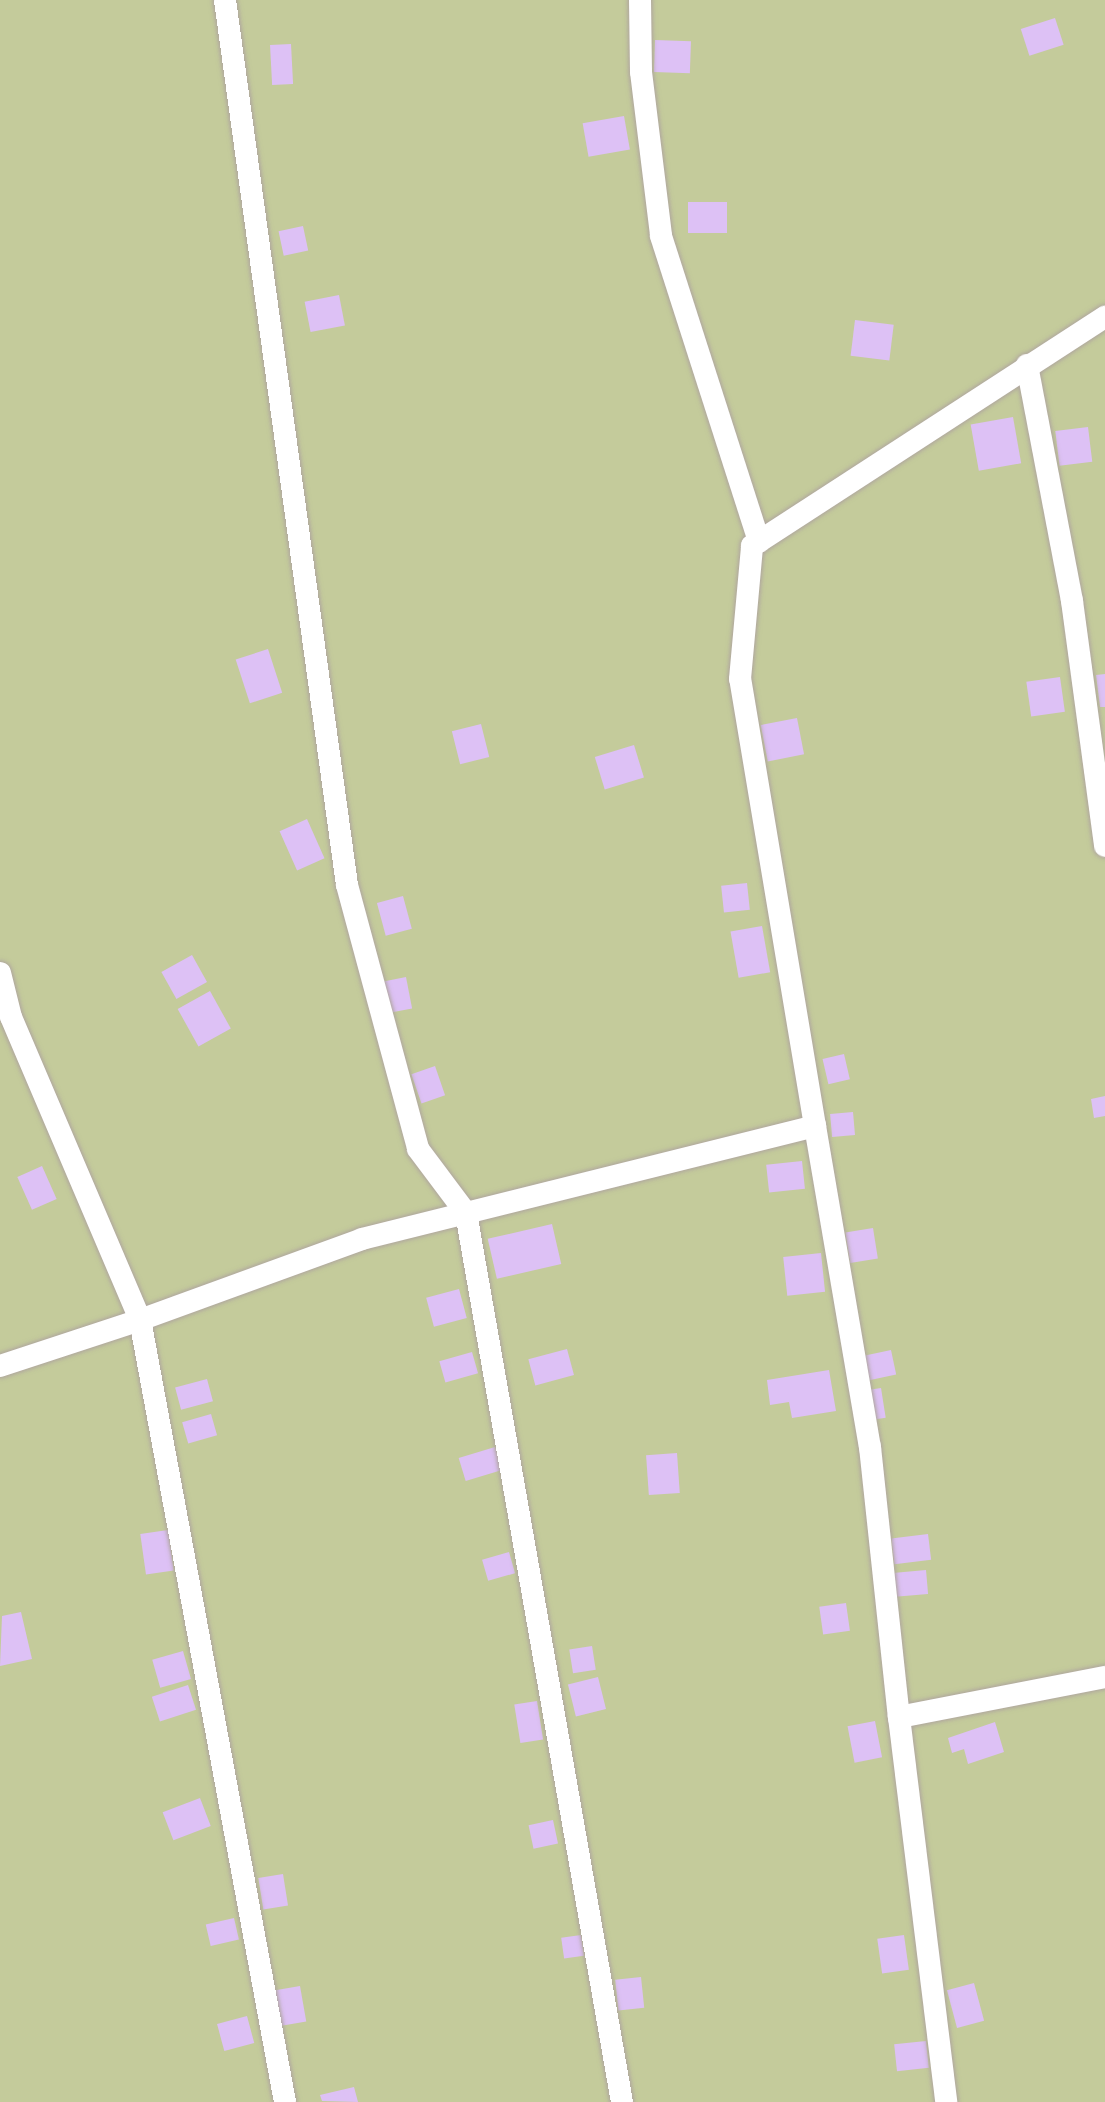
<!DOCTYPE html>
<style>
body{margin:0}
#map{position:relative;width:1105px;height:2102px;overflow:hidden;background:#fbf1ea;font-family:"Fira Sans",sans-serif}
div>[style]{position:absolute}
.green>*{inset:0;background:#c4cb9b;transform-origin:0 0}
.building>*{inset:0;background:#ddc1f5;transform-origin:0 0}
.roads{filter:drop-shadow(0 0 2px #afa69f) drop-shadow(0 0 2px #afa69f)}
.lane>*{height:22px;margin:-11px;padding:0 11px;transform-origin:11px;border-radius:11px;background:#fff}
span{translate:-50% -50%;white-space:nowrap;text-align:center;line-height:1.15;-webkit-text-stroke:8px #fff;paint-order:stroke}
</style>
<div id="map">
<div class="green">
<div style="left:0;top:0;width:1105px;height:2102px"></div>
</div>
<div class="building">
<div style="left:1055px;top:18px;width:28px;height:36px;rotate:72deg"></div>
<div style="left:655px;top:40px;width:36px;height:32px;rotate:2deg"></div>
<div style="left:291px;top:44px;width:40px;height:21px;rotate:87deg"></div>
<div style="left:624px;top:116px;width:34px;height:42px;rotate:80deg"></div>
<div style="left:688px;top:202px;width:39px;height:31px"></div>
<div style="left:303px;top:226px;width:25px;height:25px;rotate:78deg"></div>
<div style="left:339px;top:295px;width:31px;height:35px;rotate:79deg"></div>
<div style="left:855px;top:320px;width:39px;height:36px;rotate:7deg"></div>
<div style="left:1013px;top:417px;width:47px;height:43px;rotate:80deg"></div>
<div style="left:1088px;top:427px;width:35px;height:33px;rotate:83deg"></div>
<div style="left:268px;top:649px;width:46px;height:34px;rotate:72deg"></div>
<div style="clip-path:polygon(1105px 674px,1105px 707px,1100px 707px,1096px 675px)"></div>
<div style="left:1060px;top:677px;width:35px;height:34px;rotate:82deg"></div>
<div style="left:797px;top:718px;width:37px;height:37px;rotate:79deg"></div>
<div style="left:481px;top:724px;width:34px;height:30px;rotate:76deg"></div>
<div style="left:634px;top:745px;width:34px;height:41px;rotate:73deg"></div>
<div style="left:307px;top:819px;width:43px;height:30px;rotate:66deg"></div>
<div style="left:747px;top:883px;width:27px;height:26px;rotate:84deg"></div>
<div style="left:403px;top:896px;width:34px;height:27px;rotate:75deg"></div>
<div style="left:762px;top:926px;width:47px;height:32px;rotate:80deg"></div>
<div style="left:192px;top:955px;width:31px;height:35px;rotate:61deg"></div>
<div style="left:406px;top:977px;width:32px;height:23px;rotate:79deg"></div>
<div style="left:210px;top:991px;width:43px;height:37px;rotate:61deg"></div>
<div style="left:844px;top:1054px;width:26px;height:22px;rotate:77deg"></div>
<div style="left:435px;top:1066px;width:31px;height:25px;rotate:71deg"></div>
<div style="clip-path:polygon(1105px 1096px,1105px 1116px,1094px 1118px,1091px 1099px)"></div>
<div style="left:853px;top:1112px;width:23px;height:23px;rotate:85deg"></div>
<div style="left:802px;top:1161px;width:28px;height:36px;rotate:84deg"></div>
<div style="left:42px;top:1166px;width:36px;height:27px;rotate:66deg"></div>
<div style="left:552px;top:1224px;width:41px;height:66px;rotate:77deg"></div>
<div style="left:873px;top:1228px;width:31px;height:28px;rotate:81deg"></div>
<div style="left:821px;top:1253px;width:39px;height:38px;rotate:84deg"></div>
<div style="left:459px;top:1289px;width:30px;height:34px;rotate:75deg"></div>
<div style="left:567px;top:1349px;width:27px;height:40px;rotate:75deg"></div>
<div style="left:891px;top:1350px;width:25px;height:30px;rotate:78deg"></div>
<div style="left:472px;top:1352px;width:22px;height:34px;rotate:74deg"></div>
<div style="clip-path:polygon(829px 1370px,836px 1411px,792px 1418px,789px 1402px,770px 1405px,767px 1380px)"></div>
<div style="left:207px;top:1379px;width:23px;height:33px;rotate:75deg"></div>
<div style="left:881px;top:1388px;width:30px;height:15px;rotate:81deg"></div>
<div style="left:211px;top:1414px;width:22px;height:30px;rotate:74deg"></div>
<div style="left:495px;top:1447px;width:24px;height:38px;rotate:73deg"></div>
<div style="left:677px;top:1453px;width:40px;height:31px;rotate:86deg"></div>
<div style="left:168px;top:1530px;width:41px;height:28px;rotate:82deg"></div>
<div style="left:928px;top:1534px;width:26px;height:37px;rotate:83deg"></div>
<div style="left:509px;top:1552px;width:22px;height:28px;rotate:74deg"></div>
<div style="left:926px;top:1570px;width:24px;height:36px;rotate:85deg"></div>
<div style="left:846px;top:1603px;width:28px;height:27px;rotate:82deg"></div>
<div style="clip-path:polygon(21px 1612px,32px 1659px,0 1666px,2px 1616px)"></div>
<div style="left:592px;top:1646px;width:24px;height:23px;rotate:81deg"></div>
<div style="left:183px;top:1651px;width:29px;height:32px;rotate:74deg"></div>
<div style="left:598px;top:1677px;width:33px;height:31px;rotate:76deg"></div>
<div style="left:188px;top:1685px;width:26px;height:38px;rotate:72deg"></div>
<div style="left:537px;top:1701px;width:39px;height:23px;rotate:81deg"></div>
<div style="left:875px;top:1721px;width:37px;height:28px;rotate:79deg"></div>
<div style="clip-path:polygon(995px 1722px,1004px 1752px,968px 1764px,964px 1749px,952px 1753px,948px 1738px)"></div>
<div style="left:200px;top:1798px;width:30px;height:40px;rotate:69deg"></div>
<div style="left:553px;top:1820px;width:24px;height:25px;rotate:78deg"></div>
<div style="left:283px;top:1874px;width:32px;height:25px;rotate:81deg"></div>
<div style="left:234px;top:1918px;width:22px;height:29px;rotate:77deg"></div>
<div style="left:581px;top:1935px;width:21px;height:20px;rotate:82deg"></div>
<div style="left:904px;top:1935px;width:35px;height:27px;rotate:82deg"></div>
<div style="left:641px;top:1977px;width:31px;height:26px;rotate:84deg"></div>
<div style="left:974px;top:1983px;width:39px;height:28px;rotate:75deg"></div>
<div style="left:300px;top:1986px;width:36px;height:28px;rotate:80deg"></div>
<div style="left:247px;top:2016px;width:28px;height:31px;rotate:75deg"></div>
<div style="left:926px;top:2041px;width:27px;height:32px;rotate:84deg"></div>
<div style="clip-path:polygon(354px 2087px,358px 2102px,322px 2101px,320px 2095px)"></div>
</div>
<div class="roads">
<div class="lane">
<div style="left:225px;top:0;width:893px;rotate:82.15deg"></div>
<div style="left:347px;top:885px;width:273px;rotate:74.9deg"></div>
<div style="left:418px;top:1149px;width:80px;rotate:53.1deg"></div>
<div style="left:466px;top:1213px;width:903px;rotate:80.05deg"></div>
<div style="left:640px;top:0;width:72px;rotate:89.2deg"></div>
<div style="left:641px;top:72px;width:165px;rotate:83deg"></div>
<div style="left:661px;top:236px;width:321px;rotate:72.2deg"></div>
<div style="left:1027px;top:365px;width:240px;rotate:79.2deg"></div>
<div style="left:1072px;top:601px;width:247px;rotate:82.3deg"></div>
<div style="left:0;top:973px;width:45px;rotate:76deg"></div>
<div style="left:11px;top:1017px;width:329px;rotate:66.9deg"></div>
<div style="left:140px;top:1320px;width:147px;rotate:161.8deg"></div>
<div style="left:815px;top:1126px;width:326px;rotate:80.3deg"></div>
<div style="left:870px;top:1447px;width:272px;rotate:83.9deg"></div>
<div style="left:899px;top:1717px;width:210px;rotate:-11deg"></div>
<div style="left:899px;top:1717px;width:388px;rotate:83deg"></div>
<div style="left:285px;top:2102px;width:795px;rotate:-100.5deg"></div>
<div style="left:140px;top:1320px;width:236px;rotate:-20deg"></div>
<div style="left:362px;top:1239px;width:467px;rotate:-14deg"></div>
<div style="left:815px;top:1126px;width:453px;rotate:-99.5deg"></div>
<div style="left:740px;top:679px;width:134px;rotate:-84.8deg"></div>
<div style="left:752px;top:546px;width:421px;rotate:-33deg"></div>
</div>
</div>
</div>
